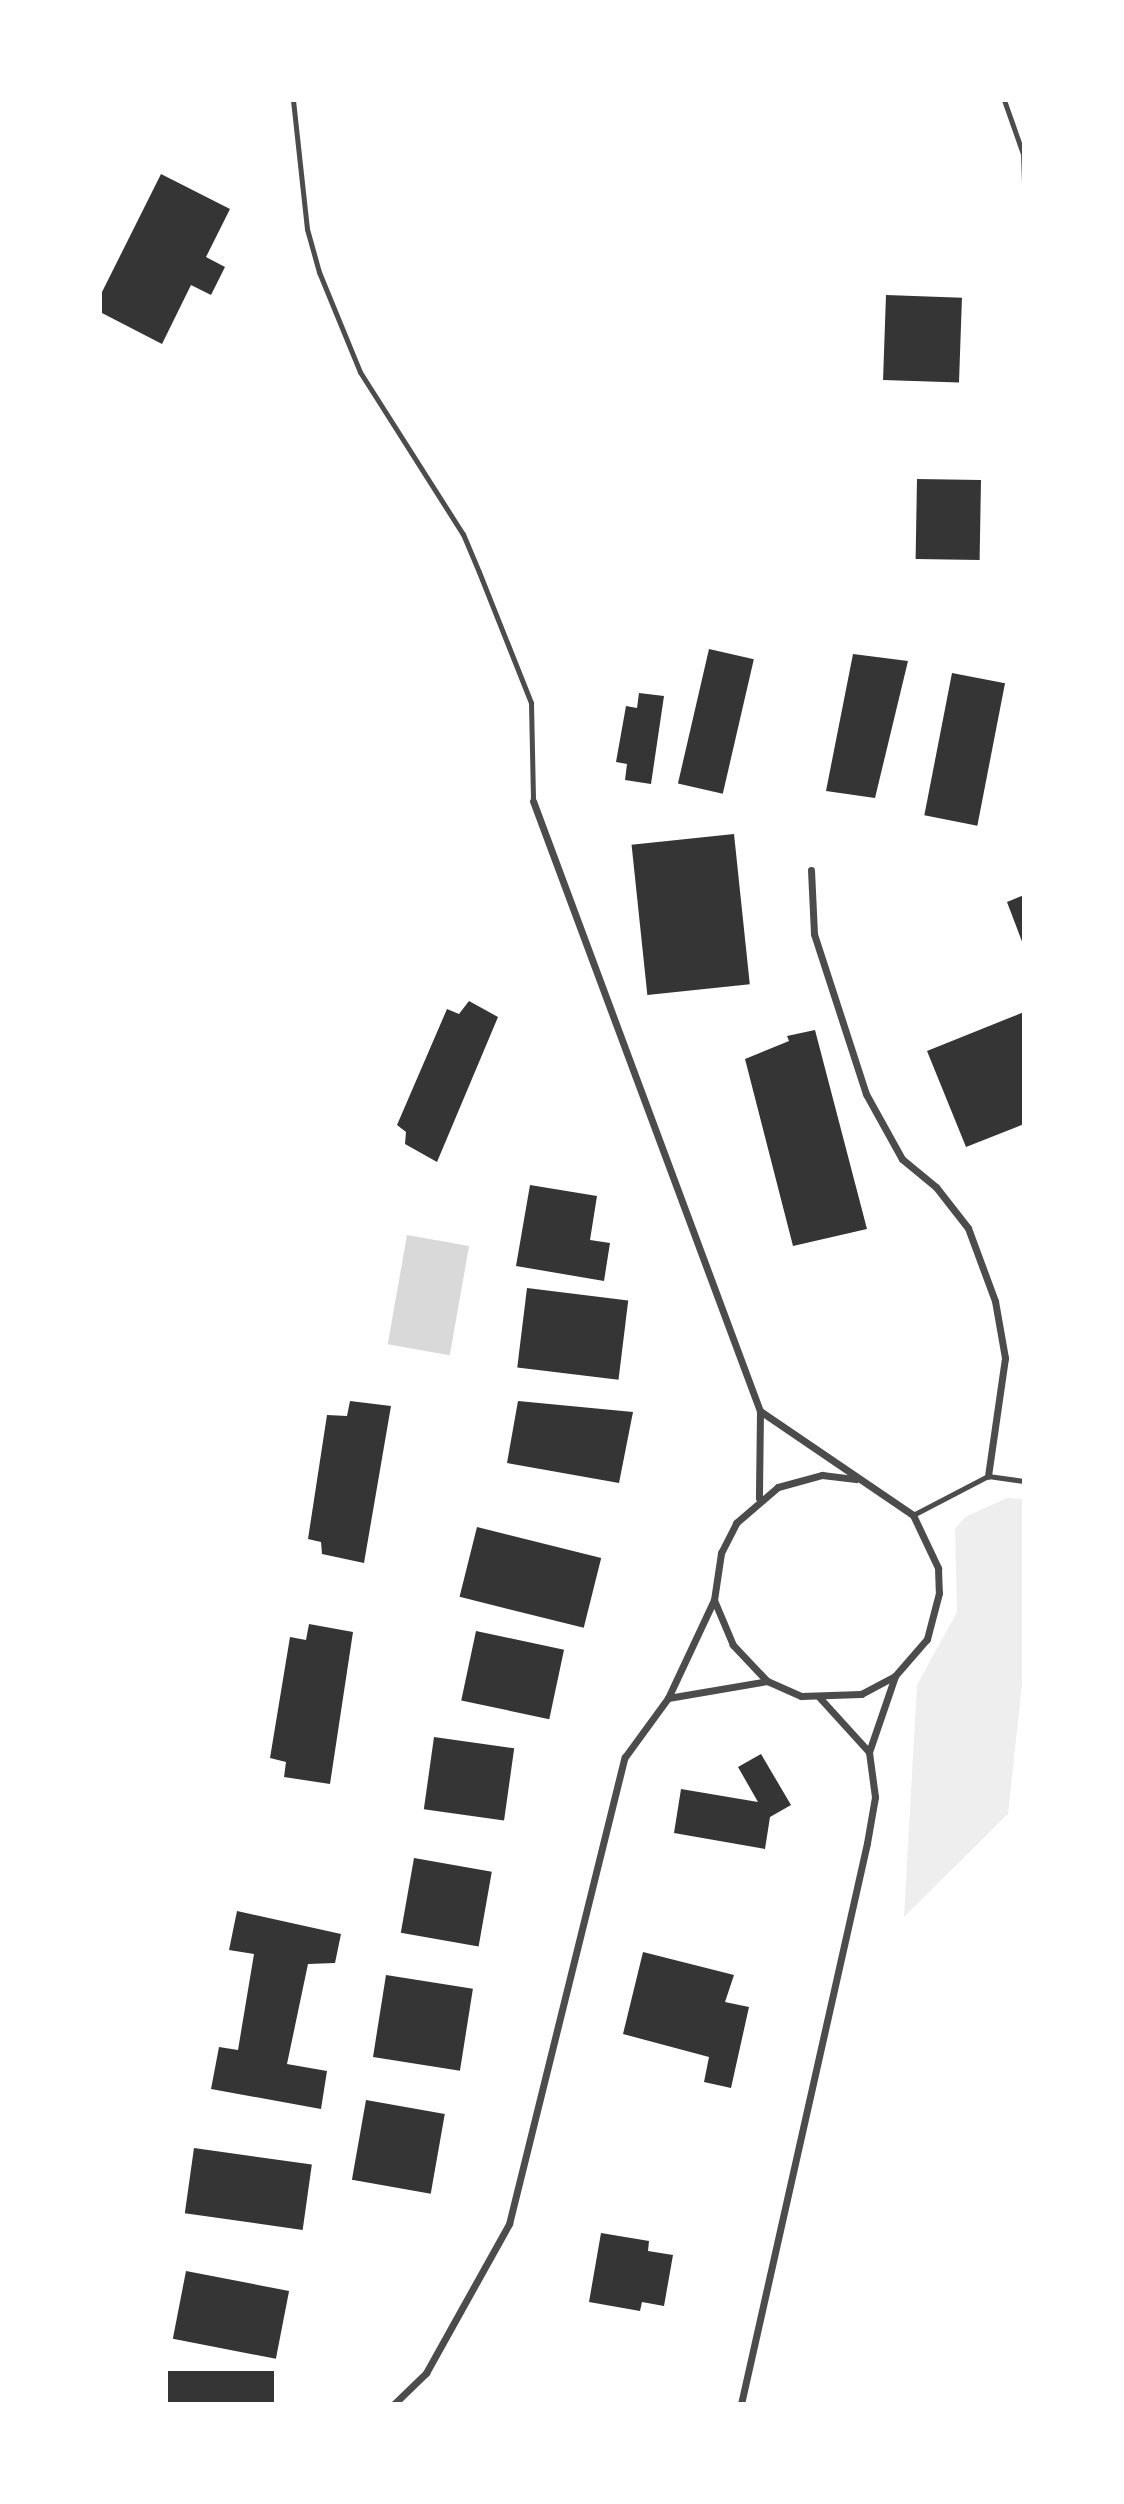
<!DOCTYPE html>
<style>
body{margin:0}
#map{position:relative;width:1124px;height:2504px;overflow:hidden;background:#fff;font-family:Jost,sans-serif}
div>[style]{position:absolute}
.green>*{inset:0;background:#eee}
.water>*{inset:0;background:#d9d9d9;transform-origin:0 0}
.building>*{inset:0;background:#353535;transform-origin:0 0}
.service>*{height:5px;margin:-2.5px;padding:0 2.5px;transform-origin:2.5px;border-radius:2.5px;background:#4c4c4c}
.minor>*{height:7px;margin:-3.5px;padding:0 3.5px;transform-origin:3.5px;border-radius:3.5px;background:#4c4c4c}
span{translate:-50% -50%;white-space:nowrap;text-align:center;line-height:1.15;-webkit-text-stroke:6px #fff;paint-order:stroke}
.frame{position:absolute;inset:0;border:102px solid #fff;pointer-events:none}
</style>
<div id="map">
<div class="green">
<div style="clip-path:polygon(1007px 1498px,1024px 1499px,1024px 1666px,1008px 1814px,904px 1917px,917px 1685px,957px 1612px,955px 1529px,965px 1517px)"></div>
</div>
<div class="water">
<div style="left:407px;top:1235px;width:63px;height:111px;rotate:10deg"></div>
</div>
<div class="building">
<div style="clip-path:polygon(161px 174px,230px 209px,206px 257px,225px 267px,211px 295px,191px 285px,162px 344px,100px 312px,100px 296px)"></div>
<div style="left:886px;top:295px;width:76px;height:85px;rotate:2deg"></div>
<div style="left:917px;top:479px;width:64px;height:80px;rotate:1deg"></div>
<div style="left:709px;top:649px;width:46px;height:138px;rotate:13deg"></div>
<div style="clip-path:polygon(853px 654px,908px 661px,875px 798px,826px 791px)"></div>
<div style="left:952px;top:673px;width:54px;height:145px;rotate:11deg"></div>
<div style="clip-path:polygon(639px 693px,664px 696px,651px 784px,625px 780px,627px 764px,616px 762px,626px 706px,637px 708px)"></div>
<div style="left:734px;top:834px;width:151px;height:103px;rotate:84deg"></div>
<div style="clip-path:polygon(1024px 895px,1024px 947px,1007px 902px)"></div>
<div style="clip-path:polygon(469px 1001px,498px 1017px,437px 1162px,405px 1144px,406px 1132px,397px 1125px,447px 1009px,459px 1014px)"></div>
<div style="clip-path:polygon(1024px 1012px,1024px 1124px,966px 1147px,927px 1051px)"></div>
<div style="clip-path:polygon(815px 1030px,867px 1229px,793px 1246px,745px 1059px,789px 1041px,787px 1036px)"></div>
<div style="clip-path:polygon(530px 1185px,597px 1196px,590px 1240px,610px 1243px,604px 1281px,516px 1266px)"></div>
<div style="left:527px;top:1288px;width:102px;height:80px;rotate:7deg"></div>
<div style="clip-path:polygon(350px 1401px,391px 1406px,364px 1563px,322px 1554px,321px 1542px,308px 1539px,327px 1415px,347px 1416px)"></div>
<div style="clip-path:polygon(518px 1401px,633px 1412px,619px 1483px,507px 1463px)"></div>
<div style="left:477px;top:1527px;width:128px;height:72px;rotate:14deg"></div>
<div style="clip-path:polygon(309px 1624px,353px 1632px,330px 1784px,284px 1777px,286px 1762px,270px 1758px,290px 1637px,306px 1640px)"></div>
<div style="left:476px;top:1631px;width:90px;height:71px;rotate:12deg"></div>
<div style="left:434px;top:1737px;width:81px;height:73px;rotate:8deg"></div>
<div style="clip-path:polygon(761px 1754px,791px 1805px,770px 1817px,765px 1849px,674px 1833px,681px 1789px,758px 1802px,738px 1767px)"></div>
<div style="left:414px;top:1858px;width:79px;height:76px;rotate:10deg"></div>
<div style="clip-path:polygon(237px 1911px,341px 1934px,335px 1963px,308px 1964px,287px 2064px,327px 2071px,321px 2109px,211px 2089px,219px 2047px,238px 2050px,254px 1954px,229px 1950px)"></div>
<div style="clip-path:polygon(643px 1952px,734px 1975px,725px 2002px,749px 2007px,731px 2088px,704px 2082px,709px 2057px,623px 2034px)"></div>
<div style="left:386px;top:1975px;width:88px;height:83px;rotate:9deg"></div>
<div style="left:366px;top:2100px;width:80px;height:81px;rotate:10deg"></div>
<div style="left:194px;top:2148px;width:119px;height:66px;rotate:8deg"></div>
<div style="clip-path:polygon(601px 2233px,649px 2241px,648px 2251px,673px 2255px,664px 2306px,642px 2302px,640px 2311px,589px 2302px)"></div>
<div style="left:186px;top:2271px;width:105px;height:69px;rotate:11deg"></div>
<div style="left:168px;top:2371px;width:106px;height:33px"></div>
</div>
<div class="service">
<div style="left:293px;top:100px;width:130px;rotate:83.8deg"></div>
<div style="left:307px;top:229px;width:45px;rotate:74.4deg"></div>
<div style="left:319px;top:272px;width:108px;rotate:67.7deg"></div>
<div style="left:360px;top:372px;width:192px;rotate:57.6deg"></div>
<div style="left:463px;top:534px;width:41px;rotate:67.2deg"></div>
<div style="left:479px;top:572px;width:141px;rotate:68.3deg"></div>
<div style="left:531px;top:703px;width:98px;rotate:88.8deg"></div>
<div style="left:1004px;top:100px;width:57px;rotate:70.6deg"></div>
<div style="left:1023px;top:154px;width:32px;rotate:88deg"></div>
<div style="left:913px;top:1515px;width:85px;rotate:-27.5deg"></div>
<div style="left:988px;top:1476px;width:36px;rotate:8deg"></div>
</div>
<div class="minor">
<div style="left:533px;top:801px;width:651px;rotate:69.59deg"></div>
<div style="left:760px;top:1411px;width:87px;rotate:90.7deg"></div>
<div style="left:811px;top:870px;width:64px;rotate:87.3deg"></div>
<div style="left:814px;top:934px;width:168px;rotate:72deg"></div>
<div style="left:866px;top:1094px;width:74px;rotate:61deg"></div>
<div style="left:902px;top:1159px;width:44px;rotate:39.5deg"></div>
<div style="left:936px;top:1187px;width:52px;rotate:52deg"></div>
<div style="left:968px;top:1228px;width:78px;rotate:69.7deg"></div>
<div style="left:995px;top:1301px;width:58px;rotate:80deg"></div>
<div style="left:1005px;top:1358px;width:119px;rotate:98.2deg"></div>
<div style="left:760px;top:1411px;width:185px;rotate:34.2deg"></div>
<div style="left:913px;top:1515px;width:59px;rotate:64.7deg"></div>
<div style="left:938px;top:1568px;width:25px;rotate:88deg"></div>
<div style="left:939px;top:1593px;width:48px;rotate:104.6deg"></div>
<div style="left:927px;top:1639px;width:49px;rotate:130.9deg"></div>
<div style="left:895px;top:1676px;width:38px;rotate:152deg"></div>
<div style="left:861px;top:1694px;width:60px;rotate:178.1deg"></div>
<div style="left:801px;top:1696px;width:37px;rotate:-156deg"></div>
<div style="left:767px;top:1681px;width:50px;rotate:-133.4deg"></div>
<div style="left:733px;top:1645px;width:49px;rotate:-112.9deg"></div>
<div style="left:714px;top:1600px;width:48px;rotate:-81.5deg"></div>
<div style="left:721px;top:1553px;width:34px;rotate:-63deg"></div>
<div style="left:736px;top:1523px;width:55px;rotate:-40.6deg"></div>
<div style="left:778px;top:1487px;width:46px;rotate:-15.3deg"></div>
<div style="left:822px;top:1475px;width:34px;rotate:7deg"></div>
<div style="left:819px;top:1697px;width:74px;rotate:47.7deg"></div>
<div style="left:668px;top:1698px;width:100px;rotate:-9.7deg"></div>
<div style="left:394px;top:2404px;width:45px;rotate:-44.1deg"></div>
<div style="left:426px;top:2373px;width:171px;rotate:-60.9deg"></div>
<div style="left:509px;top:2224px;width:481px;rotate:-76.1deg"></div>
<div style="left:625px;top:1757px;width:73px;rotate:-53.9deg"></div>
<div style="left:668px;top:1698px;width:108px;rotate:-64.9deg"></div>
<div style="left:741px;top:2404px;width:575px;rotate:-77.34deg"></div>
<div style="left:867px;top:1843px;width:47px;rotate:-80.1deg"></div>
<div style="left:875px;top:1797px;width:45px;rotate:-97.6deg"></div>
<div style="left:869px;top:1752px;width:80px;rotate:-71.1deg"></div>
</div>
<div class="frame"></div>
</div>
